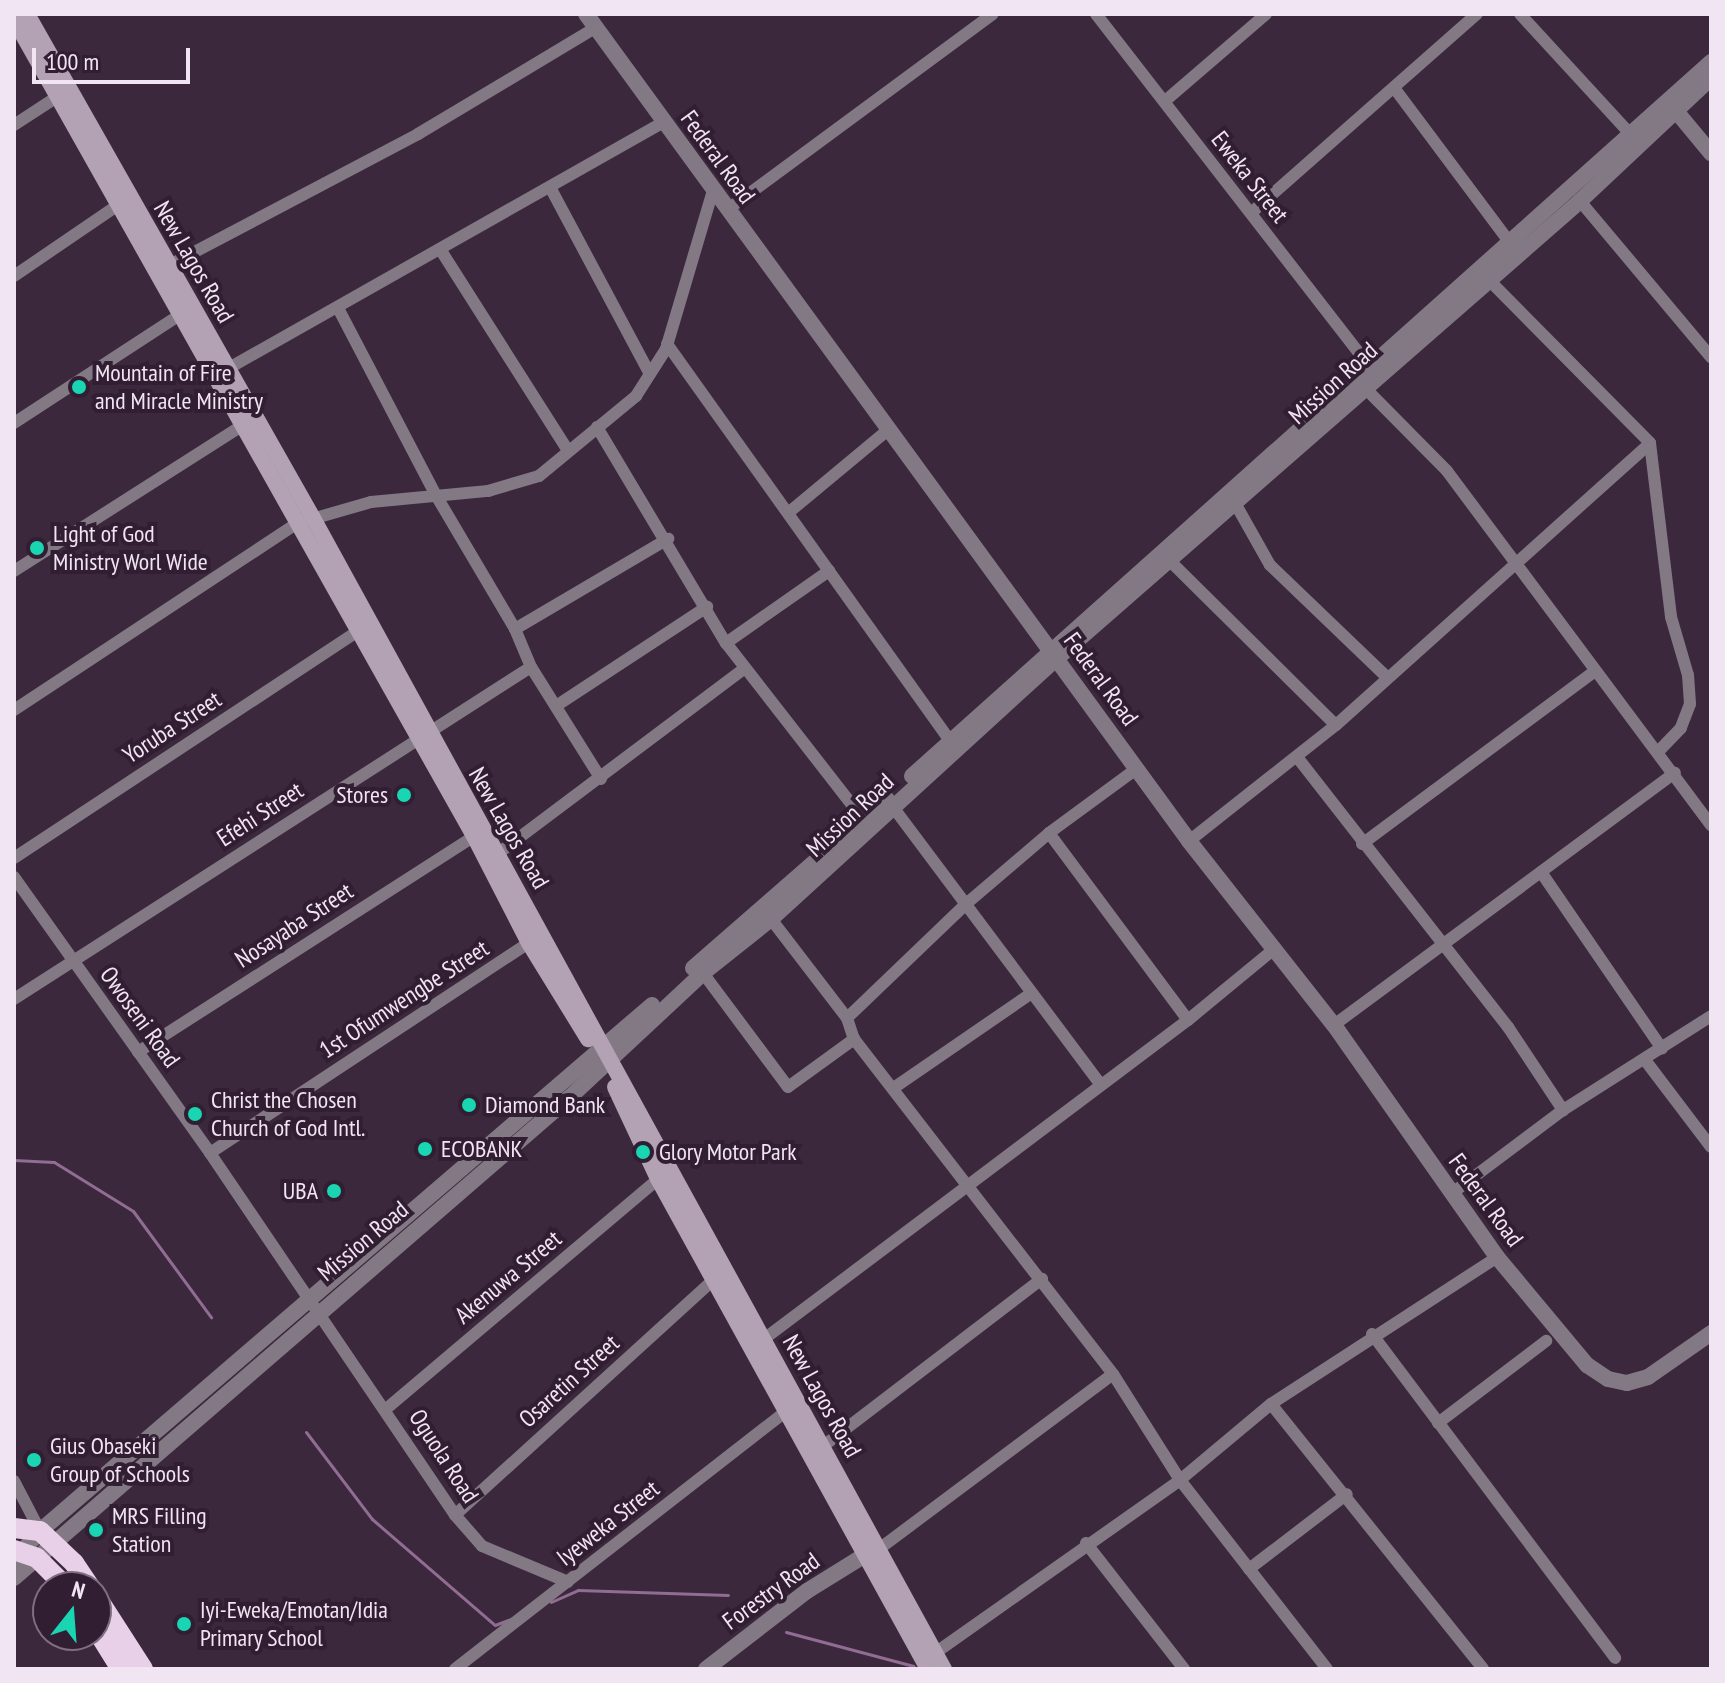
<!DOCTYPE html>
<style>
body{margin:0}
#map{position:relative;width:1725px;height:1683px;overflow:hidden;background:#3c283d;font-family:"PT Sans Narrow",sans-serif}
div>[style]{position:absolute}
.stream>*{height:3px;margin:-1.5px;padding:0 1.5px;transform-origin:1.5px;border-radius:1.5px;background:#916c93}
.minor>*{height:12px;margin:-6px;padding:0 6px;transform-origin:6px;border-radius:6px;background:#837984}
.tertiary>*{height:16px;margin:-8px;padding:0 8px;transform-origin:8px;border-radius:8px;background:#837984}
.secondary>*{height:16px;margin:-8px;padding:0 8px;transform-origin:8px;border-radius:8px;background:#b2a2b3}
.trunk>*{height:20px;margin:-10px;padding:0 10px;transform-origin:10px;border-radius:10px;background:#e8d0e8}
.dots>*{width:22px;height:22px;translate:-50% -50%;box-sizing:border-box;border:4px solid #311e32;border-radius:50%}
span{translate:-50% -50%;white-space:nowrap;text-align:center;line-height:1.15;-webkit-text-stroke:8px #311e32;paint-order:stroke}
.street-label{font-size:24px;color:#f2e5f3}
.poi-label{font-size:24px;color:#f2e5f3}
.left{translate:0 -50%;text-align:left}
.right{translate:-100% -50%;text-align:right}
.frame{position:absolute;inset:0;border:16px solid #f2e5f3;pointer-events:none}
.north{position:absolute;left:32px;top:1571px;width:80px;height:80px;box-sizing:border-box;background:#311e32;border:2px solid #7e6e7f;border-radius:50%;rotate:17deg;font-size:22px;font-weight:700;line-height:32px;text-align:center;color:#f2e5f3}
.north::after{content:'';display:block;margin:auto;width:28px;height:36px;background:#1ad5b2;clip-path:polygon(50% 0,100% 100%,50% 72%,0 100%)}
.scale{position:absolute;left:32px;top:48px;width:158px;height:36px;box-sizing:border-box;border:4px solid #f2e5f3;border-top:0;padding-left:10px;font-size:24px;line-height:28px;white-space:nowrap;color:#f2e5f3;-webkit-text-stroke:6px #311e32;paint-order:stroke}
</style>
<div id="map">
<div class="stream">
<div style="left:14px;top:1160px;width:40px;rotate:2.9deg"></div>
<div style="left:54px;top:1162px;width:93px;rotate:31.8deg"></div>
<div style="left:133px;top:1211px;width:132px;rotate:53.7deg"></div>
<div style="left:306px;top:1432px;width:109px;rotate:52.8deg"></div>
<div style="left:372px;top:1519px;width:162px;rotate:40.8deg"></div>
<div style="left:495px;top:1625px;width:17px;rotate:-21deg"></div>
<div style="left:551px;top:1602px;width:30px;rotate:-24deg"></div>
<div style="left:578px;top:1590px;width:150px;rotate:1.9deg"></div>
<div style="left:786px;top:1632px;width:132px;rotate:14.9deg"></div>
</div>
<div class="minor">
<div style="left:1096px;top:14px;width:445px;rotate:52.2deg"></div>
<div style="left:1520px;top:14px;width:166px;rotate:47.4deg"></div>
<div style="left:1395px;top:89px;width:194px;rotate:53.2deg"></div>
<div style="left:1165px;top:101px;width:133px;rotate:-40.7deg"></div>
<div style="left:14px;top:125px;width:51px;rotate:-33.1deg"></div>
<div style="left:550px;top:187px;width:212px;rotate:61.9deg"></div>
<div style="left:1580px;top:201px;width:204px;rotate:50deg"></div>
<div style="left:727px;top:210px;width:330px;rotate:-36.4deg"></div>
<div style="left:1251px;top:213px;width:301px;rotate:-41.4deg"></div>
<div style="left:440px;top:249px;width:239px;rotate:57.6deg"></div>
<div style="left:168px;top:266px;width:283px;rotate:-27.8deg"></div>
<div style="left:418px;top:134px;width:206px;rotate:-30.9deg"></div>
<div style="left:1484px;top:275px;width:236px;rotate:45.3deg"></div>
<div style="left:1650px;top:443px;width:175px;rotate:83.1deg"></div>
<div style="left:1671px;top:617px;width:60px;rotate:73.7deg"></div>
<div style="left:1688px;top:675px;width:29px;rotate:86deg"></div>
<div style="left:1690px;top:704px;width:26px;rotate:111deg"></div>
<div style="left:1681px;top:728px;width:32px;rotate:134deg"></div>
<div style="left:14px;top:276px;width:126px;rotate:-34.3deg"></div>
<div style="left:338px;top:308px;width:213px;rotate:62.4deg"></div>
<div style="left:437px;top:497px;width:153px;rotate:59.4deg"></div>
<div style="left:515px;top:629px;width:41px;rotate:67.2deg"></div>
<div style="left:531px;top:667px;width:132px;rotate:58deg"></div>
<div style="left:667px;top:344px;width:488px;rotate:54.5deg"></div>
<div style="left:229px;top:368px;width:499px;rotate:-29.5deg"></div>
<div style="left:1364px;top:387px;width:118px;rotate:45.3deg"></div>
<div style="left:1447px;top:471px;width:442px;rotate:53.3deg"></div>
<div style="left:14px;top:423px;width:199px;rotate:-33.1deg"></div>
<div style="left:597px;top:427px;width:252px;rotate:59.2deg"></div>
<div style="left:726px;top:643px;width:224px;rotate:52.1deg"></div>
<div style="left:1235px;top:503px;width:71px;rotate:60.6deg"></div>
<div style="left:1270px;top:565px;width:163px;rotate:43.8deg"></div>
<div style="left:788px;top:513px;width:130px;rotate:-39.7deg"></div>
<div style="left:1170px;top:561px;width:233px;rotate:44.7deg"></div>
<div style="left:14px;top:571px;width:270px;rotate:-32.5deg"></div>
<div style="left:515px;top:629px;width:178px;rotate:-30.5deg"></div>
<div style="left:726px;top:643px;width:126px;rotate:-35deg"></div>
<div style="left:556px;top:706px;width:181px;rotate:-33.3deg"></div>
<div style="left:14px;top:710px;width:340px;rotate:-33.4deg"></div>
<div style="left:298px;top:523px;width:76px;rotate:-16deg"></div>
<div style="left:371px;top:502px;width:118px;rotate:-5.4deg"></div>
<div style="left:488px;top:491px;width:53px;rotate:-16.4deg"></div>
<div style="left:539px;top:476px;width:126px;rotate:-39.5deg"></div>
<div style="left:636px;top:396px;width:56px;rotate:-57.4deg"></div>
<div style="left:666px;top:349px;width:166px;rotate:-73.5deg"></div>
<div style="left:1297px;top:757px;width:343px;rotate:52deg"></div>
<div style="left:1508px;top:1027px;width:100px;rotate:56.5deg"></div>
<div style="left:893px;top:807px;width:347px;rotate:53.2deg"></div>
<div style="left:1049px;top:833px;width:233px;rotate:53.4deg"></div>
<div style="left:1189px;top:841px;width:187px;rotate:-38.3deg"></div>
<div style="left:1336px;top:725px;width:422px;rotate:-41.9deg"></div>
<div style="left:1362px;top:844px;width:290px;rotate:-36.6deg"></div>
<div style="left:14px;top:858px;width:409px;rotate:-33.4deg"></div>
<div style="left:492px;top:858px;width:316px;rotate:-36.9deg"></div>
<div style="left:1541px;top:872px;width:214px;rotate:55.6deg"></div>
<div style="left:14px;top:877px;width:339px;rotate:54.6deg"></div>
<div style="left:210px;top:1153px;width:437px;rotate:55.9deg"></div>
<div style="left:455px;top:1515px;width:41px;rotate:48.9deg"></div>
<div style="left:482px;top:1546px;width:93px;rotate:22.7deg"></div>
<div style="left:771px;top:919px;width:125px;rotate:52.5deg"></div>
<div style="left:847px;top:1018px;width:22px;rotate:72deg"></div>
<div style="left:854px;top:1039px;width:423px;rotate:52.3deg"></div>
<div style="left:1113px;top:1374px;width:125px;rotate:57.7deg"></div>
<div style="left:1180px;top:1480px;width:239px;rotate:52.1deg"></div>
<div style="left:703px;top:973px;width:142px;rotate:53.3deg"></div>
<div style="left:788px;top:1087px;width:82px;rotate:-36deg"></div>
<div style="left:14px;top:999px;width:614px;rotate:-32.71deg"></div>
<div style="left:847px;top:1018px;width:165px;rotate:-43.8deg"></div>
<div style="left:966px;top:904px;width:109px;rotate:-40.5deg"></div>
<div style="left:1049px;top:833px;width:108px;rotate:-36.3deg"></div>
<div style="left:1334px;top:1025px;width:424px;rotate:-36.5deg"></div>
<div style="left:138px;top:1052px;width:399px;rotate:-32.7deg"></div>
<div style="left:1645px;top:1060px;width:109px;rotate:52.8deg"></div>
<div style="left:895px;top:1087px;width:163px;rotate:-34.5deg"></div>
<div style="left:210px;top:1153px;width:388px;rotate:-33.4deg"></div>
<div style="left:1451px;top:1194px;width:140px;rotate:-36.9deg"></div>
<div style="left:1563px;top:1110px;width:175px;rotate:-32.4deg"></div>
<div style="left:1372px;top:1334px;width:405px;rotate:53.1deg"></div>
<div style="left:764px;top:1339px;width:531px;rotate:-36.96deg"></div>
<div style="left:1188px;top:1020px;width:110px;rotate:-39.5deg"></div>
<div style="left:1271px;top:1404px;width:339px;rotate:51.3deg"></div>
<div style="left:386px;top:1409px;width:356px;rotate:-40.2deg"></div>
<div style="left:1438px;top:1423px;width:136px;rotate:-37.2deg"></div>
<div style="left:822px;top:1447px;width:277px;rotate:-37.4deg"></div>
<div style="left:14px;top:1481px;width:56px;rotate:62.5deg"></div>
<div style="left:455px;top:1515px;width:349px;rotate:-42.3deg"></div>
<div style="left:1086px;top:1543px;width:160px;rotate:52.1deg"></div>
<div style="left:879px;top:1549px;width:292px;rotate:-36.8deg"></div>
<div style="left:1249px;top:1569px;width:123px;rotate:-37.4deg"></div>
<div style="left:928px;top:1658px;width:309px;rotate:-35.2deg"></div>
<div style="left:1180px;top:1480px;width:119px;rotate:-39.9deg"></div>
<div style="left:1271px;top:1404px;width:270px;rotate:-33deg"></div>
<div style="left:455px;top:1669px;width:420px;rotate:-37.9deg"></div>
</div>
<div class="tertiary">
<div style="left:586px;top:14px;width:1023px;rotate:53.9deg"></div>
<div style="left:1189px;top:841px;width:234px;rotate:51.8deg"></div>
<div style="left:1334px;top:1025px;width:284px;rotate:54.9deg"></div>
<div style="left:1497px;top:1257px;width:141px;rotate:50.2deg"></div>
<div style="left:1587px;top:1365px;width:25px;rotate:34deg"></div>
<div style="left:1608px;top:1379px;width:19px;rotate:12deg"></div>
<div style="left:1627px;top:1383px;width:22px;rotate:-16deg"></div>
<div style="left:1648px;top:1377px;width:77px;rotate:-34.9deg"></div>
<div style="left:1676px;top:111px;width:55px;rotate:50.2deg"></div>
<div style="left:912px;top:776px;width:1072px;rotate:-41.78deg"></div>
<div style="left:693px;top:968px;width:257px;rotate:-41.1deg"></div>
<div style="left:15px;top:1559px;width:38px;rotate:-48deg"></div>
<div style="left:40px;top:1531px;width:807px;rotate:-40.68deg"></div>
<div style="left:14px;top:1578px;width:734px;rotate:-40.86deg"></div>
<div style="left:569px;top:1098px;width:183px;rotate:-43deg"></div>
<div style="left:703px;top:973px;width:87px;rotate:-38.5deg"></div>
<div style="left:771px;top:919px;width:386px;rotate:-42.4deg"></div>
<div style="left:1056px;top:659px;width:696px;rotate:-41.15deg"></div>
<div style="left:1580px;top:201px;width:180px;rotate:-43.2deg"></div>
<div style="left:706px;top:1669px;width:128px;rotate:-37.7deg"></div>
<div style="left:807px;top:1591px;width:68px;rotate:-31.8deg"></div>
</div>
<div class="secondary">
<div style="left:27px;top:14px;width:579px;rotate:60.43deg"></div>
<div style="left:313px;top:518px;width:1313px;rotate:61.27deg"></div>
<div style="left:14px;top:19px;width:938px;rotate:60.62deg"></div>
<div style="left:474px;top:836px;width:120px;rotate:62.8deg"></div>
<div style="left:529px;top:943px;width:113px;rotate:58.4deg"></div>
<div style="left:615px;top:1087px;width:102px;rotate:64.9deg"></div>
<div style="left:658px;top:1179px;width:559px;rotate:61.14deg"></div>
</div>
<div class="trunk">
<div style="left:14px;top:1528px;width:26px;rotate:7deg"></div>
<div style="left:40px;top:1531px;width:47px;rotate:43.3deg"></div>
<div style="left:74px;top:1563px;width:29px;rotate:56deg"></div>
<div style="left:14px;top:1550px;width:24px;rotate:19deg"></div>
<div style="left:37px;top:1558px;width:41px;rotate:45deg"></div>
<div style="left:96px;top:1596px;width:87px;rotate:57.2deg"></div>
<div style="left:96px;top:1629px;width:47px;rotate:58deg"></div>
</div>
<div class="dots">
<div style="left:79px;top:387px;background:#1ad5b2"></div>
<div style="left:37px;top:548px;background:#1ad5b2"></div>
<div style="left:404px;top:795px;background:#1ad5b2"></div>
<div style="left:469px;top:1105px;background:#1ad5b2"></div>
<div style="left:195px;top:1114px;background:#1ad5b2"></div>
<div style="left:425px;top:1149px;background:#1ad5b2"></div>
<div style="left:643px;top:1152px;background:#1ad5b2"></div>
<div style="left:334px;top:1191px;background:#1ad5b2"></div>
<div style="left:34px;top:1460px;background:#1ad5b2"></div>
<div style="left:96px;top:1530px;background:#1ad5b2"></div>
<div style="left:184px;top:1624px;background:#1ad5b2"></div>
</div>
<div class="street-label">
<span style="left:718px;top:157px;rotate:54deg">Federal Road</span>
<span style="left:1250px;top:177px;rotate:52deg">Eweka Street</span>
<span style="left:194px;top:262px;rotate:60deg">New Lagos Road</span>
<span style="left:1333px;top:383px;rotate:-42deg">Mission Road</span>
<span style="left:1101px;top:679px;rotate:54deg">Federal Road</span>
<span style="left:172px;top:727px;rotate:-33deg">Yoruba Street</span>
<span style="left:260px;top:814px;rotate:-33deg">Efehi Street</span>
<span style="left:850px;top:815px;rotate:-43deg">Mission Road</span>
<span style="left:509px;top:828px;rotate:60deg">New Lagos Road</span>
<span style="left:294px;top:925px;rotate:-33deg">Nosayaba Street</span>
<span style="left:404px;top:999px;rotate:-33deg">1st Ofumwengbe Street</span>
<span style="left:140px;top:1017px;rotate:54deg">Owoseni Road</span>
<span style="left:1486px;top:1200px;rotate:54deg">Federal Road</span>
<span style="left:363px;top:1241px;rotate:-40deg">Mission Road</span>
<span style="left:508px;top:1277px;rotate:-40deg">Akenuwa Street</span>
<span style="left:569px;top:1381px;rotate:-42deg">Osaretin Street</span>
<span style="left:822px;top:1396px;rotate:61deg">New Lagos Road</span>
<span style="left:444px;top:1456px;rotate:57deg">Oguola Road</span>
<span style="left:608px;top:1523px;rotate:-38deg">Iyeweka Street</span>
<span style="left:771px;top:1591px;rotate:-36deg">Forestry Road</span>
</div>
<div class="poi-label">
<span class="left" style="left:95px;top:387px">Mountain of Fire<br>and Miracle Ministry</span>
<span class="left" style="left:53px;top:548px">Light of God<br>Ministry Worl Wide</span>
<span class="right" style="left:388px;top:795px">Stores</span>
<span class="left" style="left:211px;top:1114px">Christ the Chosen<br>Church of God Intl.</span>
<span class="left" style="left:485px;top:1105px">Diamond Bank</span>
<span class="left" style="left:441px;top:1149px">ECOBANK</span>
<span class="left" style="left:659px;top:1152px">Glory Motor Park</span>
<span class="right" style="left:318px;top:1191px">UBA</span>
<span class="left" style="left:50px;top:1460px">Gius Obaseki<br>Group of Schools</span>
<span class="left" style="left:112px;top:1530px">MRS Filling<br>Station</span>
<span class="left" style="left:200px;top:1624px">Iyi-Eweka/Emotan/Idia<br>Primary School</span>
</div>
<div class="frame"></div>
<div class="north">N</div>
<div class="scale">100 m</div>
</div>
